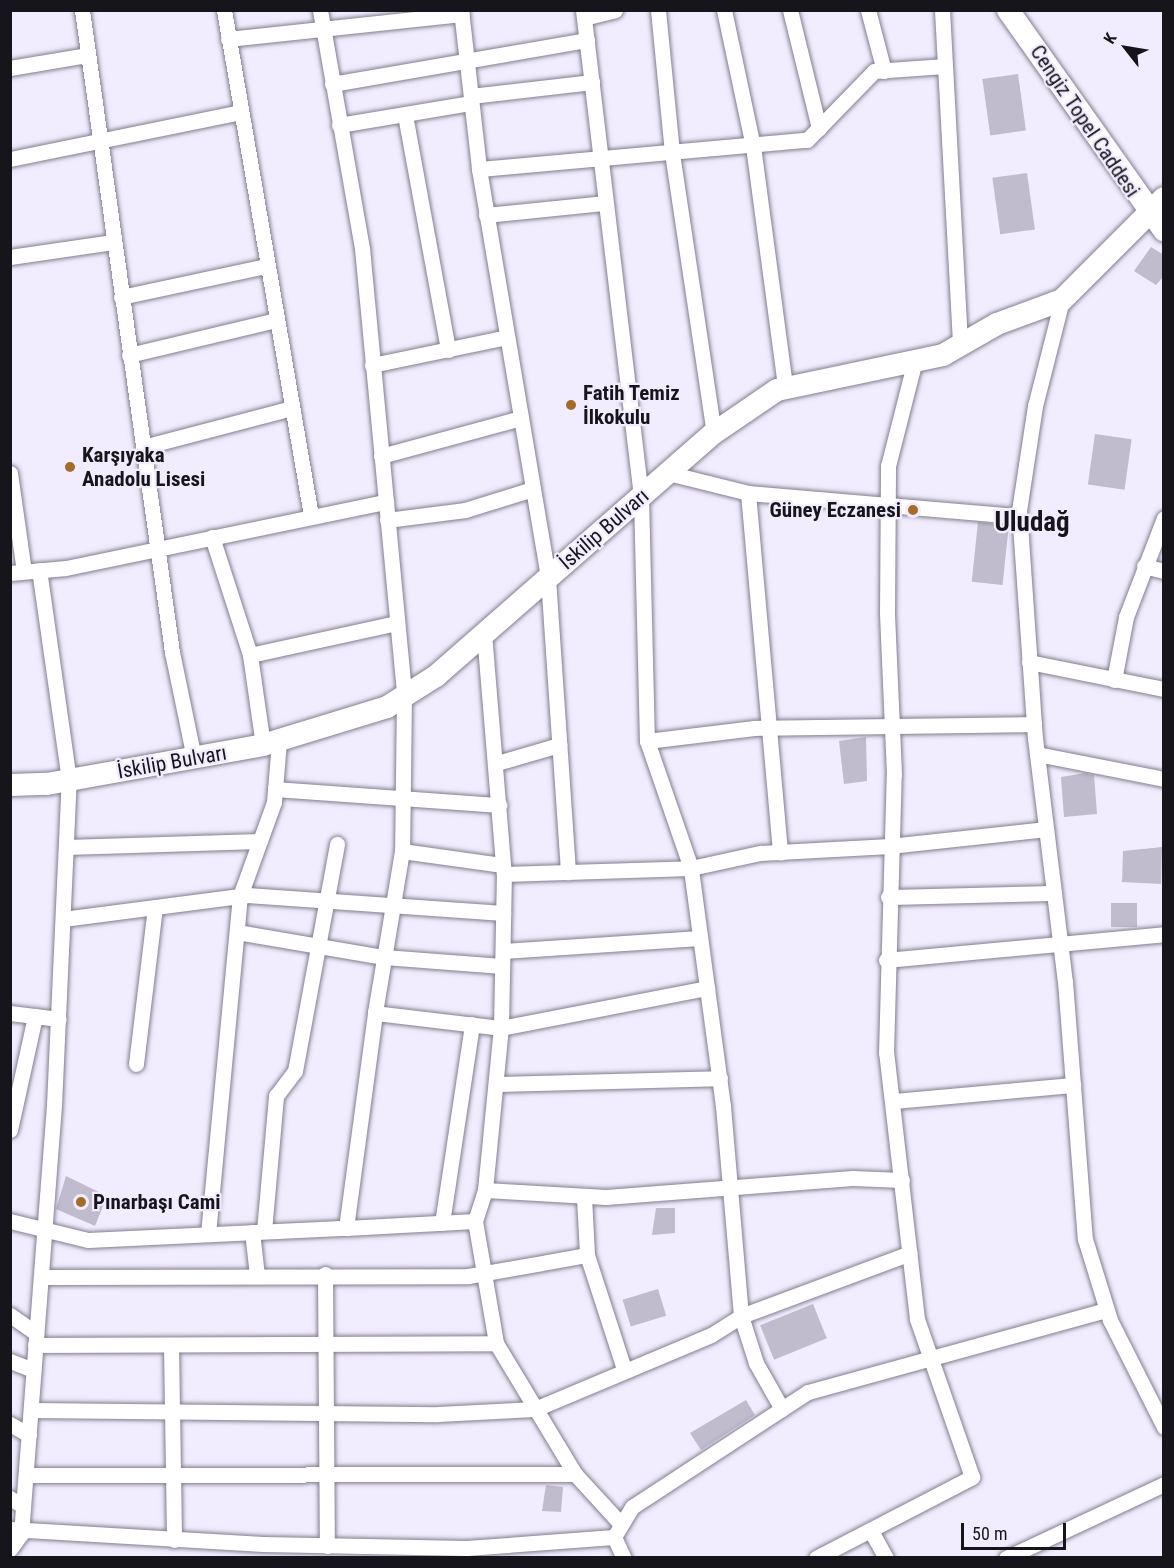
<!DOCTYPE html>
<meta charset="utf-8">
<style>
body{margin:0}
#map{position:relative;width:1174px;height:1568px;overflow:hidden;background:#f1ecfe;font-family:"Roboto Condensed",sans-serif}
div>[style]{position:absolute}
.building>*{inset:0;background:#c0bccd;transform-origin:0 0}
.roads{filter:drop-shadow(0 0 2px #827e8e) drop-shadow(0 0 2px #827e8e)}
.minor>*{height:15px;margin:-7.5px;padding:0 7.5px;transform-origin:7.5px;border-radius:7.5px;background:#fff}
.secondary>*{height:22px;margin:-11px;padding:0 11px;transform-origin:11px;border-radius:11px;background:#fff}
.dots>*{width:16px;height:16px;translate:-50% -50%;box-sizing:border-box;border:3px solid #f1ecfe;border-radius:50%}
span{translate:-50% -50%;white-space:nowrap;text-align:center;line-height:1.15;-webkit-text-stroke:4.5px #f1ecfe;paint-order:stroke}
.street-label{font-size:21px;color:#16151b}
.poi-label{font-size:21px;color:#16151b;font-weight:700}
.left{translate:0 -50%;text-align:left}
.right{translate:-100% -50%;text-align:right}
.district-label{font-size:27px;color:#16151b;font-weight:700}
.frame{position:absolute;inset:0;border:12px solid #16151b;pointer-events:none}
.north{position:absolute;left:1096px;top:18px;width:60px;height:60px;-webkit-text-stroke:4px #f1ecfe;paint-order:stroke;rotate:301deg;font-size:16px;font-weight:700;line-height:24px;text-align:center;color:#16151b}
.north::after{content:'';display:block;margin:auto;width:21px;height:27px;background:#16151b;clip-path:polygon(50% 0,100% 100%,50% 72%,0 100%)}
.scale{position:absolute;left:961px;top:1523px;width:105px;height:27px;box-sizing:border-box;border:3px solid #16151b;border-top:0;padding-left:8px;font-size:18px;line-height:21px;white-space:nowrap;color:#16151b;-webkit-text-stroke:4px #f1ecfe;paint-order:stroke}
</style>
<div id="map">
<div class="building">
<div style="left:1018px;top:74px;width:57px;height:36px;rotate:82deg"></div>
<div style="left:1027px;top:173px;width:57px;height:35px;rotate:82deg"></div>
<div style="clip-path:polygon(1151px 247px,1164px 255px,1164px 276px,1156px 285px,1134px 271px)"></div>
<div style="left:1095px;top:434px;width:37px;height:51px;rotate:8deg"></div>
<div style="left:978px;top:522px;width:31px;height:60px;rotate:6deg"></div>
<div style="clip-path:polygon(866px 737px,867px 781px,844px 784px,839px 741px)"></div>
<div style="clip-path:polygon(1085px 773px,1094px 775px,1097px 814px,1064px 817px,1061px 777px)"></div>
<div style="clip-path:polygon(1162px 847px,1161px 884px,1122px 882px,1123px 851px)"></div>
<div style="left:1111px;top:903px;width:26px;height:24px"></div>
<div style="clip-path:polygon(66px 1176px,107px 1196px,95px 1226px,56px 1209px)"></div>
<div style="clip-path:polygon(656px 1208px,675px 1208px,675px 1233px,652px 1235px)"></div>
<div style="left:658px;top:1289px;width:28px;height:37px;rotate:73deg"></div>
<div style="left:813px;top:1304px;width:37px;height:57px;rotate:68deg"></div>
<div style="clip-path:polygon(746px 1400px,755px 1415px,701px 1450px,690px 1433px)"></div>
<div style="clip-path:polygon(546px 1485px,563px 1487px,561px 1512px,542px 1511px)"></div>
</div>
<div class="roads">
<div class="minor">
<div style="left:82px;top:10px;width:648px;rotate:82.02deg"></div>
<div style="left:172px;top:652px;width:108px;rotate:78.3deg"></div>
<div style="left:224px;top:10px;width:513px;rotate:80.24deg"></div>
<div style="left:320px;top:10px;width:242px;rotate:80deg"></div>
<div style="left:362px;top:248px;width:450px;rotate:84.6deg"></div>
<div style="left:404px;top:696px;width:155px;rotate:90.7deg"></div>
<div style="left:402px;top:851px;width:164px;rotate:99.5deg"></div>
<div style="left:461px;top:10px;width:160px;rotate:83.5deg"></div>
<div style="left:479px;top:169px;width:415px;rotate:80.4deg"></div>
<div style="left:548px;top:578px;width:295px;rotate:86.1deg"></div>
<div style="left:583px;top:10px;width:490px;rotate:83.2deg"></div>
<div style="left:641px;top:497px;width:244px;rotate:88.6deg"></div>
<div style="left:658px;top:10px;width:144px;rotate:84.4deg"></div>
<div style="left:672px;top:153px;width:283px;rotate:81.5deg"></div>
<div style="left:724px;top:10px;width:139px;rotate:78deg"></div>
<div style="left:753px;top:146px;width:243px;rotate:82.4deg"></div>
<div style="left:790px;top:10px;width:122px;rotate:76.2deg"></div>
<div style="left:868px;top:10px;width:63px;rotate:75.3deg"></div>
<div style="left:942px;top:10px;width:336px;rotate:86.9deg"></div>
<div style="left:584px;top:18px;width:32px;rotate:-14deg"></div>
<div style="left:228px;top:39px;width:235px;rotate:-6.1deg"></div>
<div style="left:10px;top:68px;width:79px;rotate:-9.5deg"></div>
<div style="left:332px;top:84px;width:259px;rotate:-9.8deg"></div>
<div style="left:471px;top:96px;width:122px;rotate:-6.6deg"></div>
<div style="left:405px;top:115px;width:239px;rotate:79.6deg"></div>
<div style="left:339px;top:125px;width:134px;rotate:-9.5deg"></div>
<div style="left:10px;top:159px;width:235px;rotate:-11.5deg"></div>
<div style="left:479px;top:169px;width:329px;rotate:-5.1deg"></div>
<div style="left:807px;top:140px;width:96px;rotate:-45.8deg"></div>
<div style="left:874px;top:71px;width:71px;rotate:-4deg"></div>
<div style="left:486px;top:215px;width:120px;rotate:-5.8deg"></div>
<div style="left:10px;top:257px;width:104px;rotate:-8.3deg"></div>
<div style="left:121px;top:297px;width:148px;rotate:-12.1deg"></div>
<div style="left:1062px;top:300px;width:109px;rotate:104.3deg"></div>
<div style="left:1035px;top:406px;width:105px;rotate:98.7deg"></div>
<div style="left:1019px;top:510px;width:229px;rotate:86deg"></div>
<div style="left:1035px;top:738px;width:245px;rotate:83deg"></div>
<div style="left:1065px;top:981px;width:259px;rotate:85.6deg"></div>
<div style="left:1085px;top:1239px;width:85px;rotate:72.8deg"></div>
<div style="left:1110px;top:1320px;width:120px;rotate:63.2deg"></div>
<div style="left:129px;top:355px;width:151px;rotate:-13.4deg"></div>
<div style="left:372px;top:365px;width:138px;rotate:-11.7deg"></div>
<div style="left:143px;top:447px;width:154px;rotate:-14.7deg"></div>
<div style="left:381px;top:456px;width:145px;rotate:-15.2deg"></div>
<div style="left:10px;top:473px;width:99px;rotate:81.9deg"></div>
<div style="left:668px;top:473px;width:82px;rotate:14deg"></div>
<div style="left:748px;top:493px;width:272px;rotate:4.9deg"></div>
<div style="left:748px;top:493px;width:361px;rotate:84.9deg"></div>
<div style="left:387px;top:520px;width:79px;rotate:-7.3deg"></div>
<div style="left:465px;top:510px;width:71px;rotate:-17.2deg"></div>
<div style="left:212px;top:537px;width:124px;rotate:72.1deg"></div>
<div style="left:250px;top:655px;width:91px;rotate:81.8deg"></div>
<div style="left:1144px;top:566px;width:21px;rotate:14deg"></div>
<div style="left:10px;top:573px;width:56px;rotate:-5.1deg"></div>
<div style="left:66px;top:568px;width:327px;rotate:-11.7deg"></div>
<div style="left:484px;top:633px;width:242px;rotate:85.3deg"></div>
<div style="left:250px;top:655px;width:150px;rotate:-12.3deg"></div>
<div style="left:1029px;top:662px;width:138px;rotate:11.3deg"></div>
<div style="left:1114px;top:680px;width:64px;rotate:-79.2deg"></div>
<div style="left:1126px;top:617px;width:106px;rotate:-69deg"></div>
<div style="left:1037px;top:754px;width:129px;rotate:11.1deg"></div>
<div style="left:497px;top:763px;width:65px;rotate:-16.2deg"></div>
<div style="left:275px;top:789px;width:225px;rotate:4.1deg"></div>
<div style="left:66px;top:847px;width:194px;rotate:-1.8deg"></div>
<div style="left:402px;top:851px;width:100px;rotate:8deg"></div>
<div style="left:888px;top:897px;width:166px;rotate:-1.4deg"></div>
<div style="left:63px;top:919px;width:186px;rotate:-7.4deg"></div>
<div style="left:247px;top:895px;width:257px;rotate:4deg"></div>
<div style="left:237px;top:932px;width:149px;rotate:9.7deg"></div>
<div style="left:384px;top:957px;width:118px;rotate:4.4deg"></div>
<div style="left:503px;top:951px;width:197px;rotate:-3.8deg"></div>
<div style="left:886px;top:960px;width:279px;rotate:-5.3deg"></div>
<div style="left:10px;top:1013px;width:49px;rotate:7deg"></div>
<div style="left:136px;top:1064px;width:158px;rotate:-83.1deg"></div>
<div style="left:496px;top:1084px;width:224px;rotate:-1.5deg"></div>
<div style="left:893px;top:1101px;width:181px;rotate:-5.1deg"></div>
<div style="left:10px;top:1130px;width:117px;rotate:-77.6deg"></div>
<div style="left:485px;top:1190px;width:163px;rotate:-84.4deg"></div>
<div style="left:501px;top:1028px;width:210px;rotate:-11deg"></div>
<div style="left:584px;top:1197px;width:58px;rotate:87deg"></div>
<div style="left:587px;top:1255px;width:120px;rotate:72deg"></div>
<div style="left:10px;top:1221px;width:80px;rotate:13.7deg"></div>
<div style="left:88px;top:1240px;width:258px;rotate:-2.7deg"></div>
<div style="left:346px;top:1228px;width:129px;rotate:-3.1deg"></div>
<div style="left:475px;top:1221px;width:33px;rotate:-72deg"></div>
<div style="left:485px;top:1190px;width:121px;rotate:3.3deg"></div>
<div style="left:606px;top:1197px;width:247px;rotate:-4.4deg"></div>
<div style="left:852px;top:1178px;width:50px;rotate:2.3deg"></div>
<div style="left:475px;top:1221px;width:124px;rotate:80.2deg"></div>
<div style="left:496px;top:1343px;width:153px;rotate:58.9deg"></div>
<div style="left:575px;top:1474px;width:65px;rotate:47.5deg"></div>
<div style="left:442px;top:1223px;width:201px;rotate:-81.4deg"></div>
<div style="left:346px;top:1228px;width:217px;rotate:-82.3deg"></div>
<div style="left:375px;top:1013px;width:127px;rotate:6.8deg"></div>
<div style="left:501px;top:1028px;width:154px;rotate:-88.9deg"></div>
<div style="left:504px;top:874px;width:187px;rotate:-1.8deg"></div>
<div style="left:691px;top:868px;width:71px;rotate:-12.3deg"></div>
<div style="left:760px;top:853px;width:130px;rotate:-3.1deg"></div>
<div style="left:890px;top:846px;width:157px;rotate:-6.2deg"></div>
<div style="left:264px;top:1231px;width:136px;rotate:-84.9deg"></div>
<div style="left:276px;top:1096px;width:31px;rotate:-53deg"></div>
<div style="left:295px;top:1071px;width:231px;rotate:-79.5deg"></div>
<div style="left:252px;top:1232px;width:43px;rotate:83.4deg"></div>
<div style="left:208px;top:1234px;width:340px;rotate:-84.6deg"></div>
<div style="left:240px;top:896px;width:100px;rotate:-70.1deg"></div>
<div style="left:274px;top:802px;width:61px;rotate:-85.3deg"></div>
<div style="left:325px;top:1274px;width:272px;rotate:89.6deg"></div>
<div style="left:41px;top:1277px;width:427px;rotate:-0.1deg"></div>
<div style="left:468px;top:1276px;width:121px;rotate:-10deg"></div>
<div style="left:10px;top:1315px;width:32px;rotate:35deg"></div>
<div style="left:35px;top:1345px;width:461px;rotate:-0.2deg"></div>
<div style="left:171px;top:1345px;width:195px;rotate:89.1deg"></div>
<div style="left:10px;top:1361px;width:25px;rotate:21deg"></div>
<div style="left:782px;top:1409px;width:53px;rotate:-119.5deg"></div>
<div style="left:756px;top:1363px;width:49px;rotate:-107.7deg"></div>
<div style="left:741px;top:1316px;width:211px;rotate:-94.9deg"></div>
<div style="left:723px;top:1106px;width:240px;rotate:-97.7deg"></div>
<div style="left:691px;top:868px;width:134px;rotate:-109.1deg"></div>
<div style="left:647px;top:741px;width:108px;rotate:-6.9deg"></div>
<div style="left:754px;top:728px;width:280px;rotate:-0.8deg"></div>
<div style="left:31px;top:1410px;width:407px;rotate:0.6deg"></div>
<div style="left:438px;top:1414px;width:97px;rotate:-3deg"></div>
<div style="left:535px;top:1409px;width:191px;rotate:-22.8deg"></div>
<div style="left:711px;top:1335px;width:36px;rotate:-32deg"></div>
<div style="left:741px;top:1316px;width:180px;rotate:-20.4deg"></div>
<div style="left:10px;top:1424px;width:22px;rotate:30deg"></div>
<div style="left:26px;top:1475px;width:549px;rotate:-0.1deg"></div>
<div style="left:10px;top:1498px;width:15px;rotate:32deg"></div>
<div style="left:10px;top:1529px;width:253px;rotate:3.4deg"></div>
<div style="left:263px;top:1544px;width:204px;rotate:1.1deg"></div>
<div style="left:467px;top:1548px;width:147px;rotate:-4.3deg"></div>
<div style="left:614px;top:1537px;width:35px;rotate:-59deg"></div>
<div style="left:632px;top:1507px;width:210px;rotate:-33.2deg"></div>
<div style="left:808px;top:1392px;width:309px;rotate:-15.4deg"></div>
<div style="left:871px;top:1531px;width:31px;rotate:61deg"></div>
<div style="left:614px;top:1537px;width:23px;rotate:65deg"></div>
<div style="left:10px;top:1549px;width:19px;rotate:-54deg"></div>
<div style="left:21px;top:1534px;width:430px;rotate:-85.6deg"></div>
<div style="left:54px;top:1105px;width:325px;rotate:-87.4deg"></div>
<div style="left:69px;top:780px;width:212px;rotate:-98.1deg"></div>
<div style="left:816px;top:1558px;width:176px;rotate:-27.4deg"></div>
<div style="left:972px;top:1477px;width:167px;rotate:-109.2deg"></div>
<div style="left:917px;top:1319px;width:268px;rotate:-96.6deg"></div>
<div style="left:886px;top:1053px;width:279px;rotate:-88.4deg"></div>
<div style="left:894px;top:774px;width:160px;rotate:-92.5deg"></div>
<div style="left:887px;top:614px;width:148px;rotate:-89.6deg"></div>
<div style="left:888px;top:466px;width:109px;rotate:-75.7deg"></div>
<div style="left:1006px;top:1558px;width:174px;rotate:-25.1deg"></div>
</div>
<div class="secondary">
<div style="left:1008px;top:10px;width:270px;rotate:54.7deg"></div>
<div style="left:10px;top:785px;width:37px;rotate:-2deg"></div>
<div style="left:47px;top:784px;width:219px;rotate:-10.2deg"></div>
<div style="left:263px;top:745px;width:130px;rotate:-17deg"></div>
<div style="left:387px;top:707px;width:58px;rotate:-32.3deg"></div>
<div style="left:436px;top:676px;width:369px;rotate:-41.2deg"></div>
<div style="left:714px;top:433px;width:76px;rotate:-34.3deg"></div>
<div style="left:777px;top:390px;width:170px;rotate:-11.9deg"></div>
<div style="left:943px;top:355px;width:62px;rotate:-29.9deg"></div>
<div style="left:997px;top:324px;width:69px;rotate:-20.3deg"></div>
<div style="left:1062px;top:300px;width:144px;rotate:-45deg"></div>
</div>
</div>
<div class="dots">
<div style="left:571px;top:405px;background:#a46b29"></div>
<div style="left:70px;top:467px;background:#a46b29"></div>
<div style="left:913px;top:510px;background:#a46b29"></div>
<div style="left:81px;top:1202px;background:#a46b29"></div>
</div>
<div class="street-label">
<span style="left:1085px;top:121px;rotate:56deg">Cengiz Topel Caddesi</span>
<span style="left:604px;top:529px;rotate:-41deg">İskilip Bulvarı</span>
<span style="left:172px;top:762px;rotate:-10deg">İskilip Bulvarı</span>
</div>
<div class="poi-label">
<span class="left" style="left:583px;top:405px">Fatih Temiz<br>İlkokulu</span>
<span class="left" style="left:82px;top:467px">Karşıyaka<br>Anadolu Lisesi</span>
<span class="right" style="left:901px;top:510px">Güney Eczanesi</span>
<span class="left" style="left:93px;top:1202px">Pınarbaşı Cami</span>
</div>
<div class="district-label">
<span style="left:1032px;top:523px">Uludağ</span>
</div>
<div class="frame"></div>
<div class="north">K</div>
<div class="scale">50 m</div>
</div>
